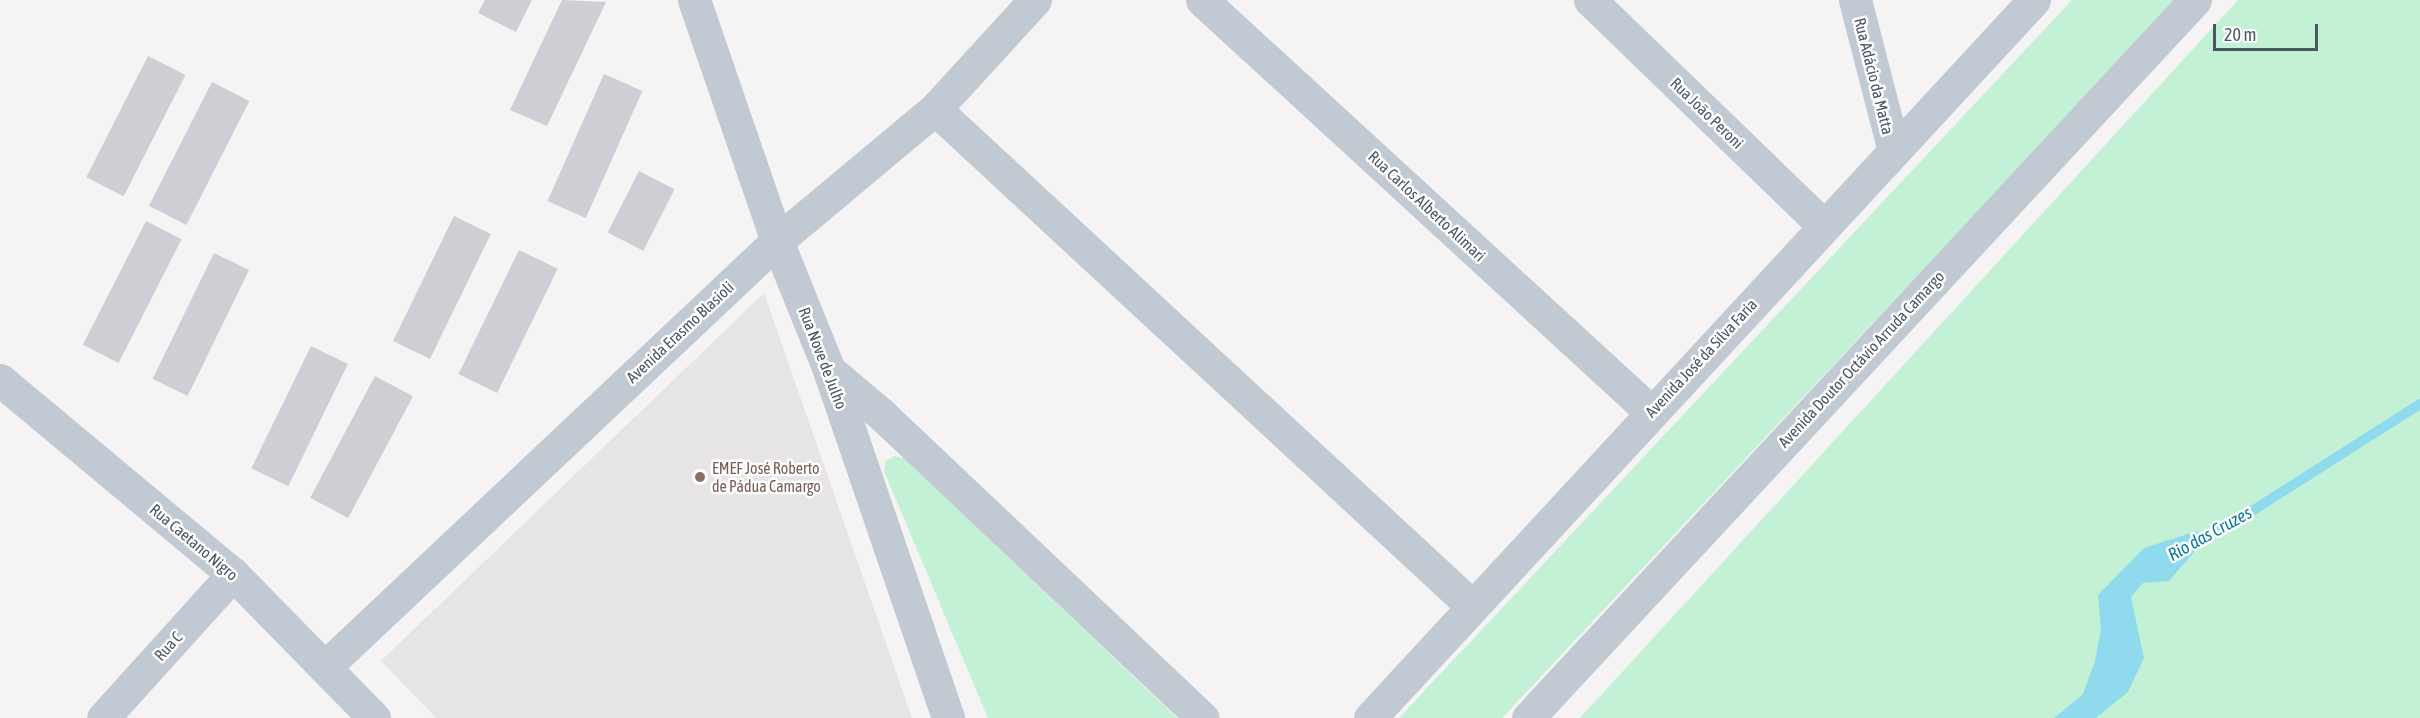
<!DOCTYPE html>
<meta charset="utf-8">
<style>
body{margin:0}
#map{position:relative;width:2420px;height:718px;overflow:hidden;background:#f5f3f3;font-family:"Asap Condensed",sans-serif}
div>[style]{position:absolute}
.education>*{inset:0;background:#e6e4e5}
.green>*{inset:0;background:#c3f1d5}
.water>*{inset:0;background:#90daee}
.stream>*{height:10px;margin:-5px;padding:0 5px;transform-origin:5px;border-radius:5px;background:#90daee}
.building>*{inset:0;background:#cdcfd5;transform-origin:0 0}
.minor>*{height:33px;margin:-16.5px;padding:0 16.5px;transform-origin:16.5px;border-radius:16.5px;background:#c1cad2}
.dots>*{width:16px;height:16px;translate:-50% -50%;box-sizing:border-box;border:3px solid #fff;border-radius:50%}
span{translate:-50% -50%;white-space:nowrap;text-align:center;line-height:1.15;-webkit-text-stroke:5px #fff;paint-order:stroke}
.street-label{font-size:16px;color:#4a5661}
.education-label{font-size:16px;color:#785e54}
.left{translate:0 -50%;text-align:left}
.water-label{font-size:18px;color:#0c7c9b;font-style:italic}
.scale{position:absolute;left:2213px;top:24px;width:105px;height:27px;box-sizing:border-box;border:3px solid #4a5661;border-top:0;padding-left:8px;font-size:18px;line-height:21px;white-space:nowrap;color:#4a5661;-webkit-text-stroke:4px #fff;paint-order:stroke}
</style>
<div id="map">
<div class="education">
<div style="clip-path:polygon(764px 293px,912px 718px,436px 718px,381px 661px)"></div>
</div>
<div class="green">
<div style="clip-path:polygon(2072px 0,2176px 0,1502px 718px,1399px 718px)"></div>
<div style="clip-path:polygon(2238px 0,2420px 0,2420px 718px,1580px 718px)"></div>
<div style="clip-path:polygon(894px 456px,904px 458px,1177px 718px,988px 718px,884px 471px,886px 461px)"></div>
</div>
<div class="water">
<div style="clip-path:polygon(2197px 531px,2201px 544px,2169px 581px,2143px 583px,2131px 597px,2144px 658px,2128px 692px,2096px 718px,2054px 718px,2083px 694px,2095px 661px,2101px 629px,2098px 595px,2144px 548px)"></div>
</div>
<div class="stream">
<div style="left:2188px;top:545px;width:56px;rotate:-26.6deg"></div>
<div style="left:2238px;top:520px;width:216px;rotate:-32.5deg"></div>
</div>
<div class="building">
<div style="clip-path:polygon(485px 0,532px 0,516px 32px,478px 13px)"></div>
<div style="clip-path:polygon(562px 0,606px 2px,547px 126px,510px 110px)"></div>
<div style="left:148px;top:56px;width:42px;height:136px;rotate:27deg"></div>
<div style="left:604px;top:74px;width:42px;height:139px;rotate:24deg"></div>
<div style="left:212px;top:82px;width:42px;height:139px;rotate:27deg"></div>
<div style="left:639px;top:171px;width:40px;height:69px;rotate:27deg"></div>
<div style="left:454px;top:216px;width:41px;height:139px;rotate:26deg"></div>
<div style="left:146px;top:221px;width:40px;height:139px;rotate:27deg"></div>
<div style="left:519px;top:250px;width:43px;height:138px;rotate:26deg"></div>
<div style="left:214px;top:253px;width:39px;height:140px;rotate:26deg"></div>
<div style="left:311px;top:346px;width:41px;height:136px;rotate:26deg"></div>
<div style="left:375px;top:376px;width:43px;height:138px;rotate:28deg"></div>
</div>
<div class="minor">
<div style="left:694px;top:0;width:255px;rotate:71deg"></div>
<div style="left:777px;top:241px;width:139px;rotate:68deg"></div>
<div style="left:829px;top:370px;width:368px;rotate:71.1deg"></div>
<div style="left:1202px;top:0;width:609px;rotate:42.54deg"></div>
<div style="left:1590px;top:0;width:325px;rotate:44deg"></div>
<div style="left:1855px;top:0;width:156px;rotate:75.5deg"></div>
<div style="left:935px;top:109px;width:730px;rotate:42.78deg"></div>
<div style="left:829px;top:370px;width:68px;rotate:40.2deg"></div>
<div style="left:881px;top:414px;width:443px;rotate:43.4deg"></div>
<div style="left:0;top:380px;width:303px;rotate:39.8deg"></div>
<div style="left:233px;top:574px;width:202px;rotate:45.6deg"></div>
<div style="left:326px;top:666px;width:620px;rotate:-43.3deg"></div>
<div style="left:777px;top:241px;width:206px;rotate:-39.9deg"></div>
<div style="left:935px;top:109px;width:148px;rotate:-47.5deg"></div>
<div style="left:103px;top:718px;width:194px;rotate:-47.9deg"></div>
<div style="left:1370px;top:718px;width:978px;rotate:-47.24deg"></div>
<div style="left:1528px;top:718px;width:980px;rotate:-47.11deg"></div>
</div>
<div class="dots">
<div style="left:700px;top:477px;background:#8d6e63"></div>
</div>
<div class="street-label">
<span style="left:1874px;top:76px;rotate:76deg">Rua Adácio da Matta</span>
<span style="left:1707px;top:113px;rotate:44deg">Rua João Peroni</span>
<span style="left:1427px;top:206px;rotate:43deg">Rua Carlos Alberto Alimari</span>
<span style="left:680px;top:332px;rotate:-43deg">Avenida Erasmo Blasioli</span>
<span style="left:823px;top:358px;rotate:69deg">Rua Nove de Julho</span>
<span style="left:1701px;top:358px;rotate:-47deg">Avenida José da Silva Faria</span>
<span style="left:1861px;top:359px;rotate:-47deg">Avenida Doutor Octávio Arruda Camargo</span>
<span style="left:194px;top:542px;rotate:40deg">Rua Caetano Nigro</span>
<span style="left:168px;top:646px;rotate:-48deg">Rua C</span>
</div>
<div class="education-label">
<span class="left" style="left:712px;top:477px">EMEF José Roberto<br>de Pádua Camargo</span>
</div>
<div class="water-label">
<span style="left:2210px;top:534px;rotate:-29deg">Rio das Cruzes</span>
</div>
<div class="scale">20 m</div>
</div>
